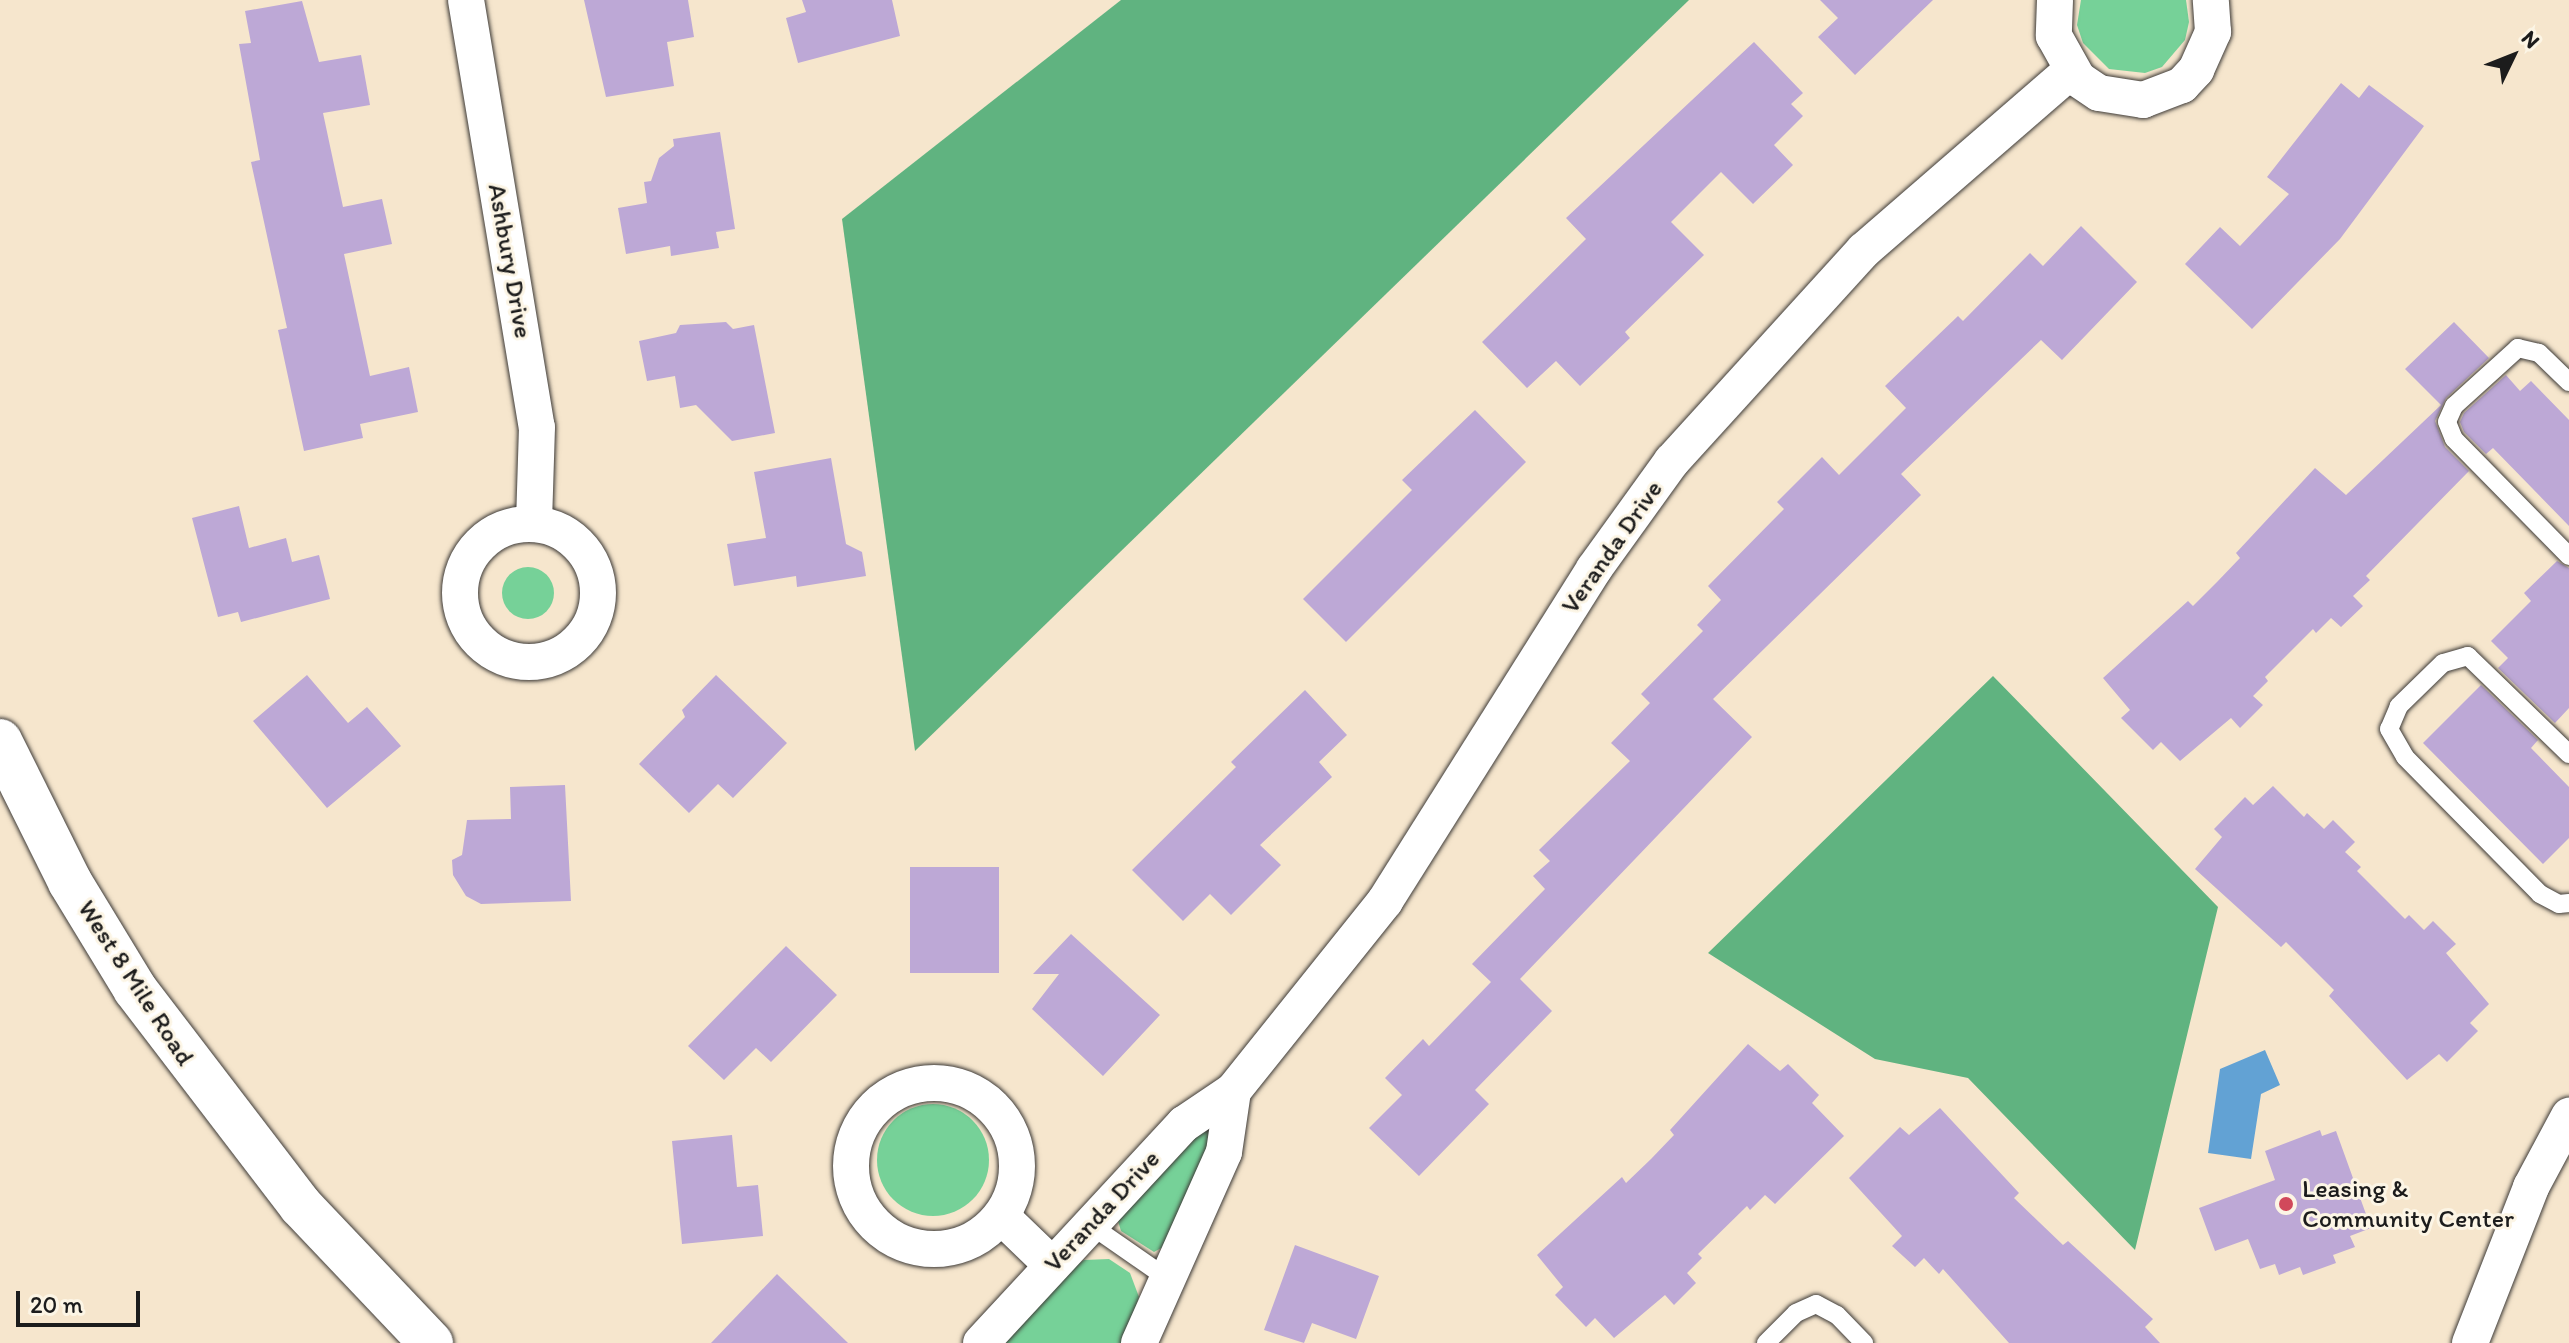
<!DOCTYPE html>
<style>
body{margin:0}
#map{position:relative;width:2569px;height:1343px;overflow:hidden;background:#f6e6cd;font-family:Itim,sans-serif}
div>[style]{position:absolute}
.green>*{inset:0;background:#76d198}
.round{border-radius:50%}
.forest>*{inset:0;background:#60b380}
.water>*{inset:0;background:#62a2d4}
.building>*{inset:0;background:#bda8d6;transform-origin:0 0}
.roads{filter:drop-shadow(0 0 2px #3d3a37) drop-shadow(0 0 2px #3d3a37)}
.service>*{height:18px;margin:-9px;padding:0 9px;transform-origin:9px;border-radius:9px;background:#fff}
.minor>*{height:36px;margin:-18px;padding:0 18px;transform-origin:18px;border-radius:18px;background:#fff}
.minor>.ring{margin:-18px;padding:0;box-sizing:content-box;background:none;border:36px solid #fff;border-radius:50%}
.secondary>*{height:44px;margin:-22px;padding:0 22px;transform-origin:22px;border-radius:22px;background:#fff}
.dots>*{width:22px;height:22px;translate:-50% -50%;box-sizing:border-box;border:4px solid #fcf5e5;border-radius:50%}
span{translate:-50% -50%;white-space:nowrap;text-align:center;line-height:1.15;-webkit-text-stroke:6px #fcf5e5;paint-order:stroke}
.street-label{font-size:26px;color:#1c1c1c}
.poi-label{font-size:26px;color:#1c1c1c}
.left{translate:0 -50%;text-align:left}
.north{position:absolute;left:2473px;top:16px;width:80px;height:80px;-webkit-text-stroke:6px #fcf5e5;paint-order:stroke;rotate:47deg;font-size:22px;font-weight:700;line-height:32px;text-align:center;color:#1c1c1c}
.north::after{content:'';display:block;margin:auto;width:28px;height:36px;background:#1c1c1c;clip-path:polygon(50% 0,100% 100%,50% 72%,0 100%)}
.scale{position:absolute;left:16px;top:1291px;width:124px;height:36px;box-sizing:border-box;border:4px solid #1c1c1c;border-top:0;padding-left:10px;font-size:24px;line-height:28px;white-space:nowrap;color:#1c1c1c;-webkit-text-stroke:6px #fcf5e5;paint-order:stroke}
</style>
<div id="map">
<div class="green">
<div style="clip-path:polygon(2081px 0,2186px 0,2189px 22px,2185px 40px,2162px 67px,2145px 73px,2109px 69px,2083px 43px,2077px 25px)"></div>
<div class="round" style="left:502px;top:567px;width:52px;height:52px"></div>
<div class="round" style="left:877px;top:1104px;width:112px;height:112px"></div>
<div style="clip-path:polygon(1210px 1129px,1212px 1136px,1165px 1246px,1154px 1252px,1121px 1231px,1118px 1221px,1203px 1130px)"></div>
<div style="clip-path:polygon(1109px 1259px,1130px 1273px,1139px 1297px,1124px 1343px,1003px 1343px,1074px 1267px,1084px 1260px)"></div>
</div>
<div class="forest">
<div style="clip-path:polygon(1121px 0,1689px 0,915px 751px,842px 219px)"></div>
<div style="clip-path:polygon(1993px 676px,2218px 907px,2135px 1250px,1968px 1078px,1875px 1059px,1708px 953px)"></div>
</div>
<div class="water">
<div style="clip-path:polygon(2265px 1050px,2280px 1085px,2261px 1094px,2251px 1159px,2208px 1153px,2220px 1069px)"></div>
</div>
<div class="building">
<div style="clip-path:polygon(584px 0,688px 0,694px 37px,667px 42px,674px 86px,606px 97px)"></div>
<div style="clip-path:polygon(802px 0,892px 0,900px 36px,798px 63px,786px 18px,806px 12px)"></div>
<div style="clip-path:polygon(1820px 0,1933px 0,1855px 75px,1818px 37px,1838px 18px)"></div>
<div style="clip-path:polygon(302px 1px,319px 62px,361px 55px,370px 105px,323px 113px,343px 207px,382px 199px,392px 244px,344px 254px,370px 376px,409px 367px,418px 412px,360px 424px,363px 438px,304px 451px,278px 330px,287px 328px,251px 162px,260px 160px,239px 44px,251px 43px,245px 11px)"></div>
<div style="clip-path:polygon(1754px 42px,1803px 93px,1791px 104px,1803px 116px,1774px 145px,1793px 165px,1753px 204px,1721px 172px,1671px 222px,1704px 255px,1625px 332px,1630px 338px,1580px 386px,1556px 361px,1527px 388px,1482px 342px,1586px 239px,1566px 218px)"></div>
<div style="clip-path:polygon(2341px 83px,2359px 98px,2369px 85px,2424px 126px,2340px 239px,2252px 329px,2185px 264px,2220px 227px,2240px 246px,2289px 194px,2267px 177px)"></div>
<div style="clip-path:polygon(720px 132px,735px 229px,716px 232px,719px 248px,671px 256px,670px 246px,626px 254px,618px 208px,647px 203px,644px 182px,651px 181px,659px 158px,674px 146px,673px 139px)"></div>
<div style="clip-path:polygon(2081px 226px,2137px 282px,2062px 360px,2041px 340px,1901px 474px,1921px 495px,1713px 699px,1752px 737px,1520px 979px,1552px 1011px,1475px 1090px,1489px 1104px,1419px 1176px,1369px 1128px,1402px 1095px,1385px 1078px,1423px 1039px,1429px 1046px,1491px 982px,1472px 964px,1545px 889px,1533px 876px,1550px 861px,1539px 850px,1630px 761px,1611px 743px,1650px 703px,1641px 694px,1703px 631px,1697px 625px,1721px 600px,1708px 586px,1784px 509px,1777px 502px,1822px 457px,1839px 475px,1906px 408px,1885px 386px,1958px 316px,1963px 321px,2030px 253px,2043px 266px)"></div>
<div style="clip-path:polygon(726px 322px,733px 329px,754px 325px,775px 433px,732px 441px,696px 405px,680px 408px,675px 376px,647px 381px,639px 341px,676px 333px,680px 325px)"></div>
<div style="clip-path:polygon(2454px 322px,2489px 358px,2446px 398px,2435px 421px,2445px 447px,2469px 471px,2366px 576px,2370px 580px,2353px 596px,2363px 606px,2341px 627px,2331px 618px,2316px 633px,2313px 629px,2265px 677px,2268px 681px,2253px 696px,2263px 705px,2240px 728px,2231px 718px,2180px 761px,2161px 742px,2153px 750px,2121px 718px,2130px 710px,2103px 678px,2188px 601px,2193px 606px,2217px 582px,2240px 558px,2236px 553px,2315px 468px,2346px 495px,2441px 405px,2405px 369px)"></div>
<div style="clip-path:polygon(2506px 375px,2520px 391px,2531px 381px,2569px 420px,2569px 526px,2493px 448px,2486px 454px,2464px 432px,2460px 422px,2464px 413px)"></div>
<div style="clip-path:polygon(1475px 410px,1526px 462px,1346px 642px,1303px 599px,1412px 490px,1402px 480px)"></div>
<div style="clip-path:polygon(831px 458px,846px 544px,862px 552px,866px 576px,797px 587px,796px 576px,734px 586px,727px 544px,766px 538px,754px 472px)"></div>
<div style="clip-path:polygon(239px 506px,249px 548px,286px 538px,292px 562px,319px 555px,330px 599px,241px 622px,238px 612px,218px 617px,192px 518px)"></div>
<div style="clip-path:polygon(2557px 561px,2569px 568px,2569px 708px,2555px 723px,2498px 668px,2508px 658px,2491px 641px,2531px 601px,2524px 593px)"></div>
<div style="clip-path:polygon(307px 675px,348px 723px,367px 707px,401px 746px,327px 808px,253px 721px)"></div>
<div style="clip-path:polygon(716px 675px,787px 743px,733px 798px,718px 784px,689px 813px,639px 764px,685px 717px,682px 710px)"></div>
<div style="clip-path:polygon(2481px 685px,2538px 740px,2531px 748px,2569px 787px,2569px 838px,2543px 864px,2423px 743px)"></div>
<div style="clip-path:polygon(1305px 690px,1347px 735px,1319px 762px,1332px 777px,1260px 845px,1281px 865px,1231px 915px,1210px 894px,1183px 921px,1132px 870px,1236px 767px,1231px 762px)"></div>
<div style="clip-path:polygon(565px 785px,571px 901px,481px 904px,466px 896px,453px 875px,452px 860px,462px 855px,467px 820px,511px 819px,510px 787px)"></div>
<div style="clip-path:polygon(2273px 786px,2304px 817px,2307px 813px,2324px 829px,2333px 820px,2355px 842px,2345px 852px,2361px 867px,2357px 871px,2405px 919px,2409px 915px,2424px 930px,2433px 921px,2456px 944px,2446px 953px,2489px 1004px,2470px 1023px,2478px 1031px,2447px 1062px,2439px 1054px,2407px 1080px,2329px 996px,2334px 990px,2286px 942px,2281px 947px,2195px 869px,2222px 837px,2214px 829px,2245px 797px,2253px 805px)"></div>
<div style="left:910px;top:867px;width:89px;height:106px"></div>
<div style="clip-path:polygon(1071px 934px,1160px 1015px,1103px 1076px,1032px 1009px,1059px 974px,1033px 974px)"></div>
<div style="clip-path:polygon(786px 946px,837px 995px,771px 1062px,756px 1048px,724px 1080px,688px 1046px)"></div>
<div style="clip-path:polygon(1748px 1044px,1780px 1071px,1788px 1064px,1819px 1095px,1812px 1103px,1844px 1136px,1775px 1204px,1765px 1195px,1750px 1210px,1747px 1206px,1698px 1254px,1702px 1258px,1687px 1273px,1696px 1283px,1674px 1305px,1665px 1295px,1614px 1338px,1595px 1318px,1586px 1327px,1555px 1295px,1563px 1287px,1537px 1255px,1622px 1177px,1626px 1183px,1651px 1159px,1674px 1135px,1670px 1130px)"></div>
<div style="clip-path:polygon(1940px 1108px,2019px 1193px,2014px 1198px,2039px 1222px,2063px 1245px,2068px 1241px,2153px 1319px,2145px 1327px,2160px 1343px,2009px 1343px,1943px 1269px,1939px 1274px,1924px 1258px,1915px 1267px,1892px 1246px,1902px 1236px,1849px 1178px,1900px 1127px,1909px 1135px)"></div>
<div style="clip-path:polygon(2320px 1130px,2322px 1136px,2336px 1131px,2371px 1228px,2350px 1236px,2355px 1247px,2333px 1255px,2336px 1263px,2303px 1275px,2300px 1267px,2279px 1275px,2275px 1264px,2260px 1269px,2248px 1239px,2215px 1251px,2199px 1208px,2275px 1180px,2265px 1151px)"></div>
<div style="clip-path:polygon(732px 1135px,737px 1187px,758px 1185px,763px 1236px,682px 1244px,672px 1141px)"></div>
<div style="clip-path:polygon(1295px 1245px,1379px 1276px,1356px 1339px,1312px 1323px,1304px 1343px,1264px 1330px)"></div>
<div style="clip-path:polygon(777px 1274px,848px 1343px,711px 1343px)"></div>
</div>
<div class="roads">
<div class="service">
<div style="left:2569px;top:382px;width:42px;rotate:-136deg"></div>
<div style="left:2539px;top:353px;width:22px;rotate:-167deg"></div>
<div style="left:2518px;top:348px;width:86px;rotate:137.8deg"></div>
<div style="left:2454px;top:406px;width:17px;rotate:114deg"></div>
<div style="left:2447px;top:422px;width:18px;rotate:68deg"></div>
<div style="left:2454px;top:439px;width:164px;rotate:45.5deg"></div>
<div style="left:2569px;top:754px;width:141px;rotate:-135.9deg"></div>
<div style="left:2468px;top:656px;width:26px;rotate:164deg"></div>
<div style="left:2443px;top:663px;width:62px;rotate:135.7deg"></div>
<div style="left:2399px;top:706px;width:25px;rotate:113deg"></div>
<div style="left:2389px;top:729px;width:32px;rotate:60deg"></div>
<div style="left:2405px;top:757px;width:192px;rotate:45.4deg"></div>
<div style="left:2540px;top:894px;width:21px;rotate:28deg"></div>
<div style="left:2559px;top:904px;width:10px;rotate:-6deg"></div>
<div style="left:1089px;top:1224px;width:96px;rotate:34.8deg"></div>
<div style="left:1766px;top:1343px;width:42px;rotate:-45deg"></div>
<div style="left:1796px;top:1313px;width:22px;rotate:-24deg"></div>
<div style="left:1816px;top:1304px;width:24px;rotate:28deg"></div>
<div style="left:1837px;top:1315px;width:39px;rotate:46deg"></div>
</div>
<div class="minor">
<div style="left:466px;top:0;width:433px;rotate:80.6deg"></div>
<div style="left:537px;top:427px;width:97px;rotate:91.8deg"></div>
<div style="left:2055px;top:0;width:36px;rotate:92deg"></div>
<div style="left:2054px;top:36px;width:49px;rotate:60.8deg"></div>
<div style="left:2078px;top:79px;width:25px;rotate:34deg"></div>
<div style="left:2099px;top:93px;width:45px;rotate:9deg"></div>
<div style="left:2143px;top:100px;width:42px;rotate:-21deg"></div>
<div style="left:2182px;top:85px;width:21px;rotate:-47deg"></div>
<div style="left:2196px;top:70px;width:42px;rotate:-65.9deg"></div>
<div style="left:2213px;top:32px;width:32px;rotate:-94deg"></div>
<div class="ring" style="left:460px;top:524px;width:102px;height:102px"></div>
<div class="ring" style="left:851px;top:1083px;width:130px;height:130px"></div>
<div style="left:1001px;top:1216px;width:71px;rotate:43.9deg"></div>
<div style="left:981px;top:1343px;width:299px;rotate:-47.2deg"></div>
<div style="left:1184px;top:1124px;width:59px;rotate:-34deg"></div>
<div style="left:1233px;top:1091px;width:243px;rotate:-51.3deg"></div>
<div style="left:1385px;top:901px;width:392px;rotate:-57.8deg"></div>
<div style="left:1594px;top:569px;width:133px;rotate:-54.2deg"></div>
<div style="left:1672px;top:461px;width:285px;rotate:-47.7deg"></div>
<div style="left:1864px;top:250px;width:274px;rotate:-40.9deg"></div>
<div style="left:1139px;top:1343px;width:209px;rotate:-66deg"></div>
<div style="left:1224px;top:1152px;width:62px;rotate:-81.6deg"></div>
<div style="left:2470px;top:1343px;width:168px;rotate:-68.6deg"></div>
<div style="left:2531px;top:1187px;width:81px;rotate:-61.8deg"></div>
</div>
<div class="secondary">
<div style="left:0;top:741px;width:157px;rotate:63.6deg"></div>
<div style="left:70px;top:882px;width:125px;rotate:58.7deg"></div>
<div style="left:135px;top:989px;width:273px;rotate:52.6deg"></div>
<div style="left:301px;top:1206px;width:189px;rotate:46.5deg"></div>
</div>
</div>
<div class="dots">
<div style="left:2286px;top:1204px;background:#d1495b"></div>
</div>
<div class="street-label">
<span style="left:510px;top:261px;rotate:80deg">Ashbury Drive</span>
<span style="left:1612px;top:547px;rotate:-55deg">Veranda Drive</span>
<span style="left:136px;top:983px;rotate:57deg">West 8 Mile Road</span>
<span style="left:1102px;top:1211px;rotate:-47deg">Veranda Drive</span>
</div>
<div class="poi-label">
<span class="left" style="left:2302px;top:1204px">Leasing &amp;<br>Community Center</span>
</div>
<div class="north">N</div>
<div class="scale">20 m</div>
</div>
